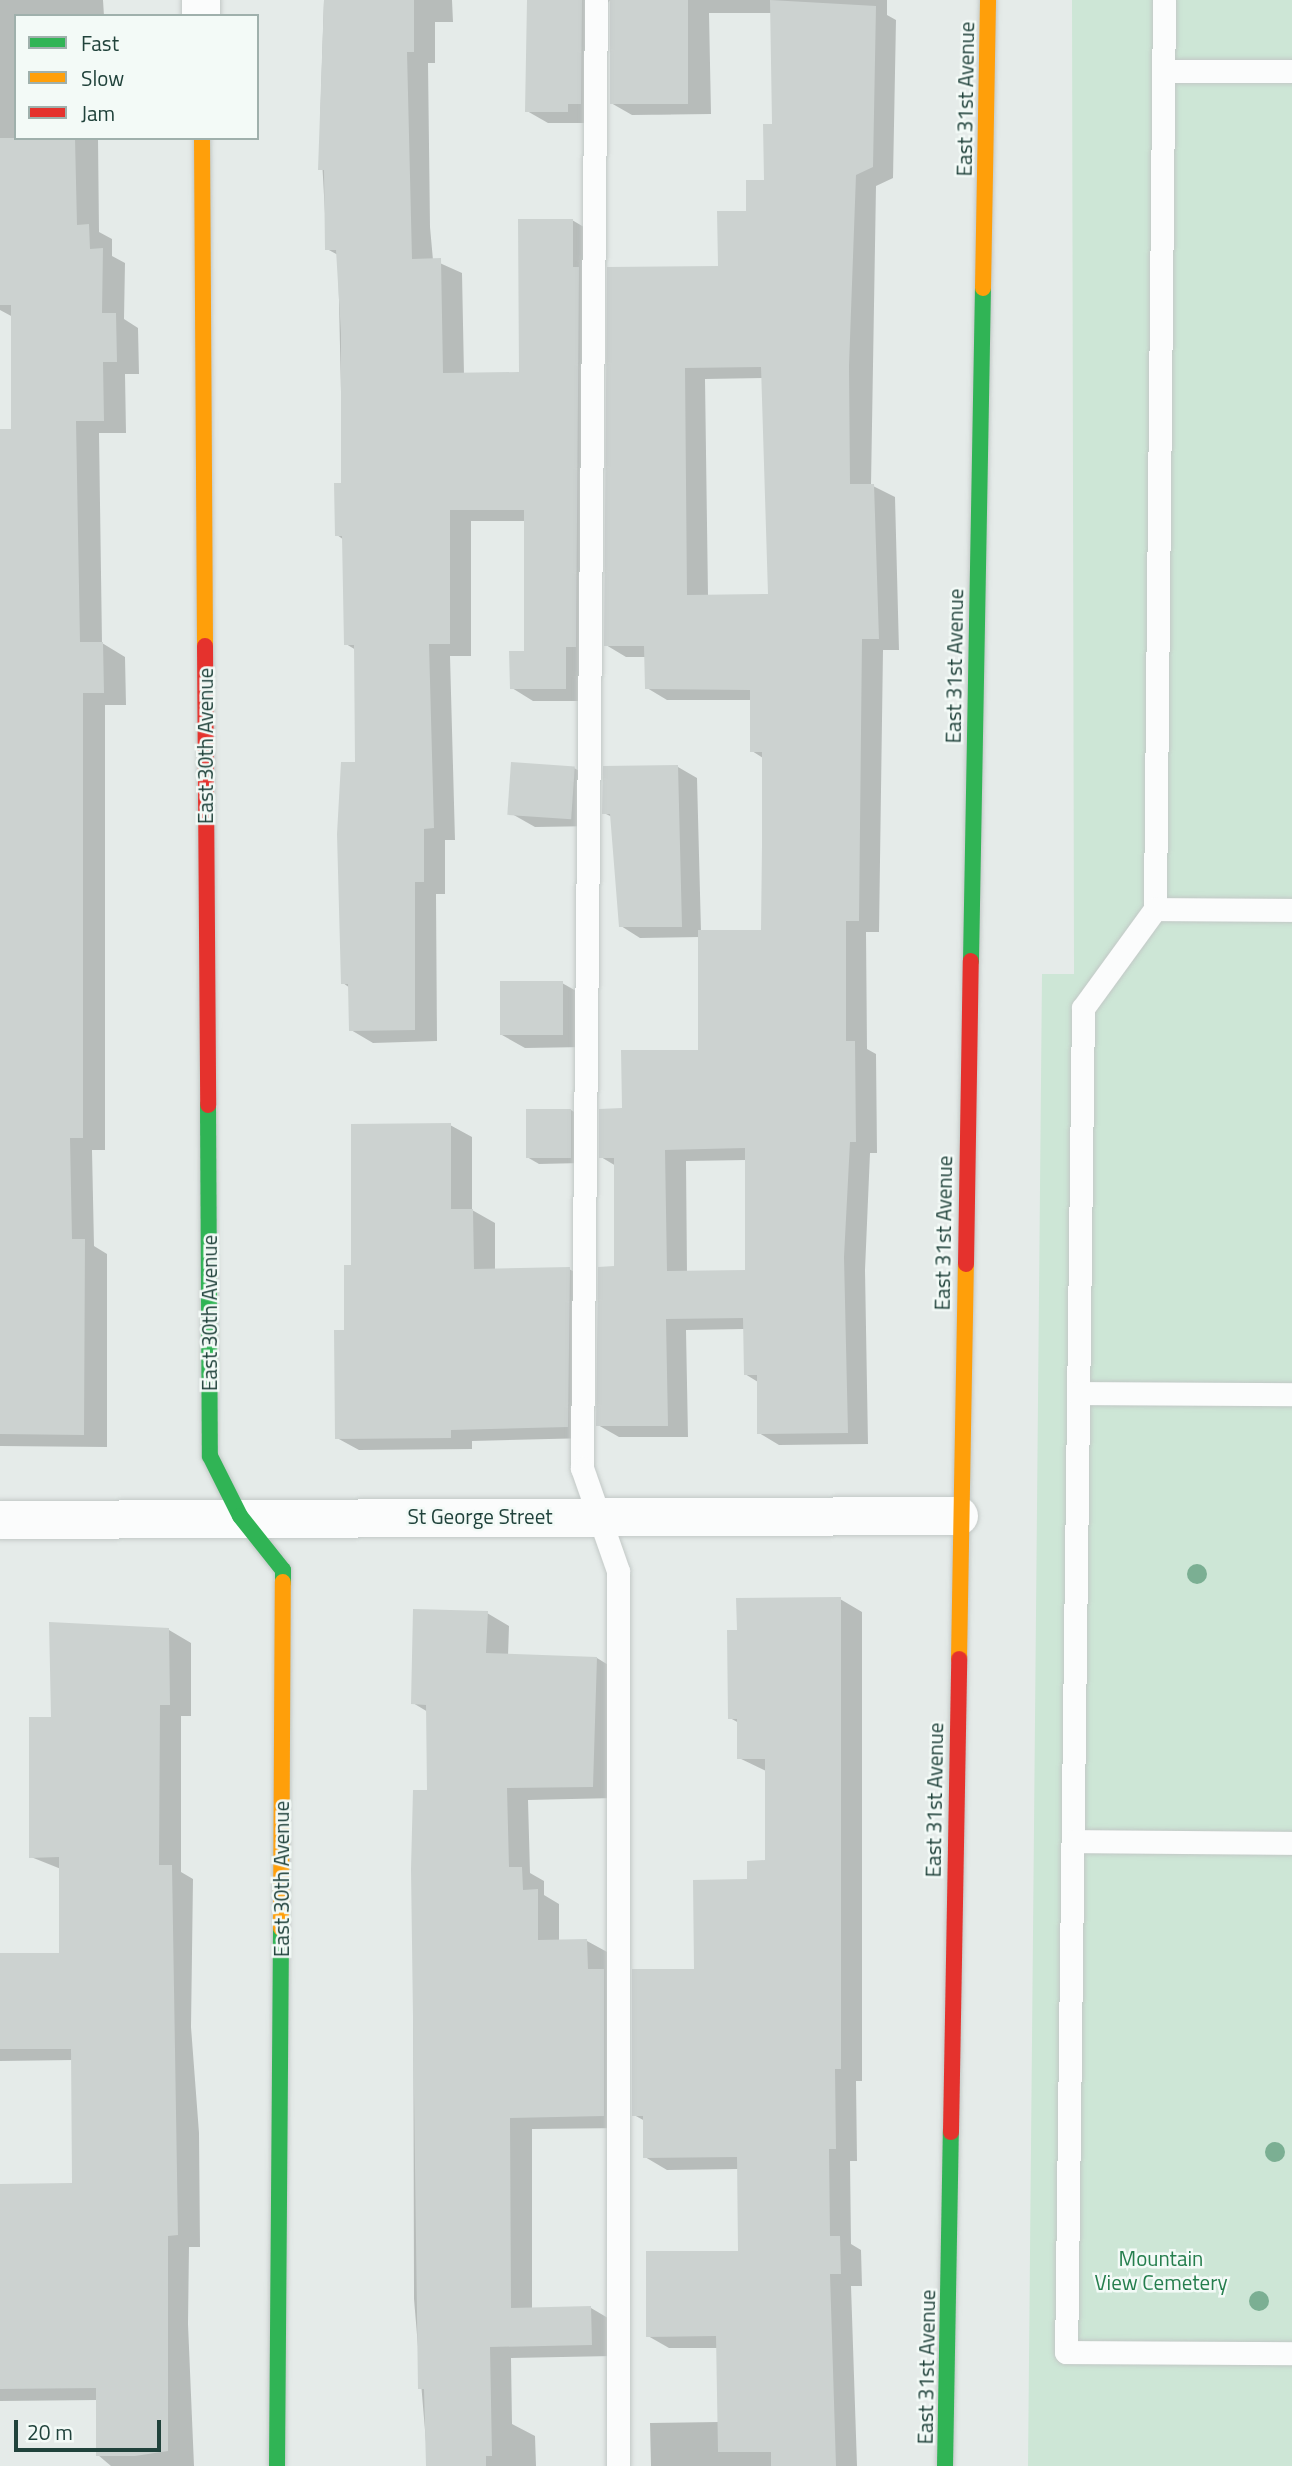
<!DOCTYPE html>
<style>
body{margin:0}
#map{position:relative;width:1292px;height:2466px;overflow:hidden;background:#e5ebe9;font-family:"Titillium Web",sans-serif}
div>[style]{position:absolute}
.green>*{inset:0;background:#cde6d6}
.shadow>*{inset:0;background:#0003}
.building>*{inset:0;background:#ccd2d0;transform-origin:0 0}
.roads{filter:drop-shadow(0 0 2px #c2c8c6) drop-shadow(0 0 2px #c2c8c6)}
.lane>*{height:23px;margin:-11.5px;padding:0 11.5px;transform-origin:11.5px;border-radius:11.5px;background:#fbfcfc}
.street>*{height:38px;margin:-19px;padding:0 19px;transform-origin:19px;border-radius:19px;background:#fbfcfc}
.fast>*{height:16px;margin:-8px;padding:0 8px;transform-origin:8px;border-radius:8px;background:#30b455}
.slow>*{height:16px;margin:-8px;padding:0 8px;transform-origin:8px;border-radius:8px;background:#ff9f0a}
.jam>*{height:16px;margin:-8px;padding:0 8px;transform-origin:8px;border-radius:8px;background:#e5322d}
.trees>*{width:20px;height:20px;margin:-10px;border-radius:50%;background:#7baf93}
span{translate:-50% -50%;white-space:nowrap;text-align:center;line-height:1.15;-webkit-text-stroke:5px #f3faf7;paint-order:stroke}
.street-label{font-size:21px;color:#20423b}
.park-label{font-size:21px;color:#257e4d}
.legend{position:absolute;left:14px;top:14px;width:245px;height:126px;box-sizing:border-box;background:#f3faf7;border:2px solid #9fb0ac;margin:0;padding:9px 12px;list-style:none;font-size:21px;color:#20423b}
.legend li{display:flex;align-items:center;gap:14px;height:35px}
.legend b{width:35px;border:2px solid #9fb0ac}
.scale{position:absolute;left:14px;top:2420px;width:147px;height:32px;box-sizing:border-box;border:4px solid #20423b;border-top:0;padding-left:9px;font-size:21px;line-height:24px;white-space:nowrap;color:#20423b;-webkit-text-stroke:5px #f3faf7;paint-order:stroke}
</style>
<div id="map">
<div class="green">
<div style="clip-path:polygon(1072px 0,1292px 0,1292px 2466px,1028px 2466px,1042px 974px,1074px 974px)"></div>
</div>
<div class="shadow">
<div style="clip-path:polygon(0 0,103px 0,104px 16px,16px 16px,16px 138px,98px 138px,99px 232px,112px 239px,112px 256px,125px 263px,124px 319px,138px 328px,139px 374px,125px 374px,126px 433px,99px 433px,102px 643px,125px 657px,126px 705px,105px 705px,105px 1150px,92px 1150px,94px 1246px,107px 1254px,107px 1447px,0 1446px,0 431px,13px 430px,13px 317px,0 310px)"></div>
<div style="clip-path:polygon(324px 0,452px 0,453px 22px,435px 22px,435px 63px,428px 63px,430px 227px,433px 260px,462px 273px,464px 375px,520px 374px,572px 220px,594px 233px,587px 701px,533px 701px,512px 688px,526px 652px,526px 521px,471px 521px,471px 656px,450px 656px,455px 840px,445px 840px,445px 894px,436px 894px,437px 1041px,373px 1043px,351px 1030px,350px 988px,343px 983px,357px 763px,356px 650px,346px 644px,344px 540px,337px 535px,343px 485px,338px 255px,327px 249px,320px 124px)"></div>
<div style="clip-path:polygon(530px 0,610px 0,602px 12px,588px 123px,548px 123px,527px 111px)"></div>
<div style="clip-path:polygon(evenodd,612px 0,887px 0,887px 15px,896px 20px,893px 178px,876px 186px,871px 485px,895px 497px,899px 650px,883px 650px,879px 932px,866px 932px,867px 1049px,876px 1054px,877px 1153px,870px 1153px,865px 1270px,868px 1444px,779px 1445px,759px 1433px,758px 1382px,745px 1374px,744px 1329px,686px 1330px,688px 1437px,619px 1437px,598px 1425px,616px 1268px,616px 1166px,601px 1157px,624px 1110px,700px 1052px,700px 937px,640px 938px,621px 926px,612px 817px,604px 813px,678px 767px,697px 778px,701px 932px,762px 932px,763px 758px,752px 751px,752px 700px,667px 700px,647px 688px,646px 657px,626px 657px,606px 645px,609px 268px,719px 268px,766px 181px,774px 125px,772px 13px,709px 13px,711px 114px,632px 115px,611px 103px,612px 0,763px 378px,770px 596px,708px 596px,705px 379px,763px 378px,612px 0,746px 1160px,746px 1272px,687px 1273px,686px 1161px,746px 1160px)"></div>
<div style="clip-path:polygon(574px 768px,597px 781px,597px 826px,535px 827px,512px 814px)"></div>
<div style="clip-path:polygon(562px 983px,585px 996px,585px 1047px,525px 1048px,502px 1035px)"></div>
<div style="clip-path:polygon(571px 1110px,582px 1117px,582px 1163px,539px 1164px,527px 1157px)"></div>
<div style="clip-path:polygon(450px 1125px,472px 1137px,472px 1210px,495px 1223px,495px 1270px,569px 1269px,591px 1281px,590px 1438px,472px 1441px,472px 1449px,359px 1450px,337px 1438px,353px 1267px)"></div>
<div style="clip-path:polygon(840px 1599px,862px 1612px,862px 2081px,856px 2081px,857px 2161px,850px 2161px,851px 2244px,861px 2250px,862px 2286px,851px 2286px,857px 2466px,651px 2466px,650px 2423px,719px 2422px,718px 2348px,669px 2348px,648px 2336px,740px 2252px,739px 2169px,667px 2170px,645px 2157px,645px 2121px,634px 2115px,696px 1970px,767px 1862px,766px 1771px,739px 1758px,739px 1723px,730px 1718px,738px 1631px)"></div>
<div style="clip-path:polygon(487px 1613px,509px 1626px,508px 1656px,597px 1658px,618px 1671px,615px 1798px,528px 1800px,530px 1873px,544px 1881px,544px 1895px,559px 1904px,559px 1941px,587px 1941px,609px 1953px,625px 2128px,532px 2129px,532px 2309px,591px 2308px,613px 2321px,613px 2356px,511px 2358px,512px 2424px,535px 2436px,536px 2466px,428px 2466px,414px 2299px,413px 1869px,429px 1791px,428px 1712px,413px 1703px)"></div>
<div style="clip-path:polygon(169px 1630px,191px 1643px,191px 1716px,181px 1716px,181px 1872px,193px 1879px,191px 2027px,199px 2133px,200px 2247px,189px 2247px,188px 2324px,194px 2466px,111px 2466px,98px 2455px,98px 2400px,0 2401px,0 2185px,74px 2185px,73px 2060px,0 2061px,0 1955px,61px 1954px,61px 1869px,31px 1857px,52px 1718px)"></div>
</div>
<div class="building">
<div style="clip-path:polygon(324px 0,414px 0,414px 52px,407px 52px,412px 259px,441px 258px,443px 373px,519px 372px,518px 219px,573px 219px,573px 267px,579px 267px,576px 647px,566px 647px,566px 689px,510px 689px,509px 651px,524px 651px,524px 510px,450px 510px,450px 644px,429px 644px,434px 828px,424px 829px,424px 882px,415px 882px,415px 1030px,349px 1031px,348px 984px,341px 984px,337px 834px,341px 762px,355px 762px,354px 645px,344px 645px,342px 536px,335px 536px,334px 483px,341px 483px,341px 333px,336px 250px,325px 250px,324px 170px,318px 170px)"></div>
<div style="clip-path:polygon(527px 0,582px 0,581px 104px,568px 104px,568px 112px,525px 112px)"></div>
<div style="left:610px;top:0;width:78px;height:104px"></div>
<div style="clip-path:polygon(evenodd,770px 0,876px 6px,873px 167px,856px 175px,849px 366px,850px 484px,874px 484px,879px 639px,862px 639px,859px 921px,846px 921px,846px 1041px,855px 1041px,856px 1142px,850px 1142px,844px 1257px,848px 1433px,757px 1434px,757px 1375px,744px 1375px,743px 1318px,666px 1319px,668px 1426px,596px 1426px,598px 1267px,614px 1266px,614px 1158px,599px 1158px,599px 1109px,622px 1108px,621px 1050px,698px 1050px,698px 930px,761px 930px,762px 845px,762px 752px,750px 752px,750px 690px,645px 689px,644px 646px,604px 646px,607px 267px,718px 266px,717px 211px,746px 211px,746px 180px,764px 180px,763px 124px,772px 124px,770px 0,761px 367px,768px 594px,687px 595px,685px 368px,761px 367px,770px 0,745px 1148px,745px 1270px,667px 1271px,665px 1150px,745px 1148px)"></div>
<div style="clip-path:polygon(0 138px,75px 138px,77px 225px,89px 224px,90px 249px,103px 248px,102px 313px,116px 313px,117px 362px,103px 362px,104px 421px,76px 421px,80px 642px,103px 642px,104px 693px,83px 693px,83px 1138px,70px 1138px,72px 1239px,85px 1239px,84px 1435px,0 1434px,0 429px,11px 429px,11px 305px,0 305px)"></div>
<div style="left:511px;top:762px;width:64px;height:53px;rotate:4deg"></div>
<div style="clip-path:polygon(678px 765px,682px 927px,619px 927px,610px 814px,602px 814px,603px 766px)"></div>
<div style="left:563px;top:981px;width:54px;height:63px;rotate:90deg"></div>
<div style="left:526px;top:1109px;width:45px;height:49px"></div>
<div style="clip-path:polygon(451px 1123px,451px 1209px,473px 1209px,474px 1269px,570px 1267px,568px 1427px,451px 1430px,451px 1438px,335px 1439px,334px 1330px,344px 1330px,344px 1265px,351px 1265px,351px 1124px)"></div>
<div style="clip-path:polygon(841px 1597px,841px 2069px,835px 2069px,836px 2149px,829px 2149px,830px 2236px,840px 2236px,841px 2274px,830px 2274px,836px 2466px,771px 2466px,771px 2452px,718px 2452px,716px 2336px,646px 2337px,646px 2251px,738px 2251px,737px 2157px,643px 2158px,643px 2116px,632px 2116px,632px 1969px,694px 1969px,693px 1880px,747px 1879px,747px 1861px,765px 1860px,765px 1759px,737px 1759px,737px 1719px,728px 1719px,727px 1630px,737px 1630px,736px 1598px)"></div>
<div style="clip-path:polygon(413px 1609px,488px 1611px,486px 1653px,597px 1657px,593px 1787px,507px 1788px,509px 1867px,522px 1867px,523px 1890px,538px 1889px,538px 1940px,587px 1939px,588px 1969px,604px 1969px,604px 2116px,510px 2118px,511px 2308px,591px 2306px,592px 2345px,490px 2347px,492px 2456px,486px 2456px,486px 2466px,426px 2466px,424px 2389px,418px 2389px,411px 1869px,413px 1790px,427px 1790px,426px 1705px,411px 1704px)"></div>
<div style="clip-path:polygon(49px 1622px,169px 1628px,170px 1705px,160px 1705px,159px 1865px,172px 1865px,178px 2235px,168px 2236px,168px 2451px,135px 2456px,96px 2456px,96px 2388px,0 2389px,0 2184px,72px 2183px,71px 2049px,0 2049px,0 1953px,59px 1953px,59px 1857px,29px 1858px,29px 1717px,51px 1717px)"></div>
</div>
<div class="roads">
<div class="lane">
<div style="left:596px;top:0;width:1468px;rotate:90.55deg"></div>
<div style="left:582px;top:1468px;width:109px;rotate:70.7deg"></div>
<div style="left:618px;top:1571px;width:895px;rotate:90deg"></div>
<div style="left:1164px;top:0;width:909px;rotate:90.57deg"></div>
<div style="left:1155px;top:909px;width:122px;rotate:126deg"></div>
<div style="left:1083px;top:1008px;width:1344px;rotate:90.72deg"></div>
<div style="left:1066px;top:2352px;width:226px;rotate:0.3deg"></div>
<div style="left:1165px;top:71px;width:127px"></div>
<div style="left:1155px;top:909px;width:137px;rotate:0.4deg"></div>
<div style="left:1078px;top:1393px;width:214px;rotate:0.3deg"></div>
<div style="left:1073px;top:1841px;width:219px;rotate:0.5deg"></div>
</div>
<div class="street">
<div style="left:201px;top:0;width:16px;rotate:90deg"></div>
<div style="left:0;top:1520px;width:959px;rotate:-0.24deg"></div>
</div>
<div class="fast">
<div style="left:971px;top:961px;width:673px;rotate:-88.98deg"></div>
<div style="left:208px;top:1105px;width:351px;rotate:89.7deg"></div>
<div style="left:210px;top:1456px;width:67px;rotate:63.4deg"></div>
<div style="left:240px;top:1516px;width:69px;rotate:51.5deg"></div>
<div style="left:283px;top:1570px;width:12px;rotate:90deg"></div>
<div style="left:277px;top:2466px;width:538px;rotate:-89.57deg"></div>
<div style="left:945px;top:2466px;width:334px;rotate:-89deg"></div>
</div>
<div class="slow">
<div style="left:202px;top:138px;width:508px;rotate:89.66deg"></div>
<div style="left:983px;top:288px;width:288px;rotate:-89deg"></div>
<div style="left:959px;top:1659px;width:395px;rotate:-89deg"></div>
<div style="left:281px;top:1928px;width:346px;rotate:-89.7deg"></div>
</div>
<div class="jam">
<div style="left:205px;top:646px;width:459px;rotate:89.6deg"></div>
<div style="left:966px;top:1264px;width:303px;rotate:-89.1deg"></div>
<div style="left:951px;top:2132px;width:473px;rotate:-89deg"></div>
</div>
</div>
<div class="trees">
<div style="left:1197px;top:1574px"></div>
<div style="left:1275px;top:2152px"></div>
<div style="left:1259px;top:2301px"></div>
</div>
<div class="street-label">
<span style="left:965px;top:99px;rotate:-89deg">East 31st Avenue</span>
<span style="left:954px;top:666px;rotate:-89deg">East 31st Avenue</span>
<span style="left:205px;top:746px;rotate:-90deg">East 30th Avenue</span>
<span style="left:943px;top:1233px;rotate:-89deg">East 31st Avenue</span>
<span style="left:209px;top:1313px;rotate:-90deg">East 30th Avenue</span>
<span style="left:480px;top:1516px">St George Street</span>
<span style="left:934px;top:1800px;rotate:-89deg">East 31st Avenue</span>
<span style="left:281px;top:1879px;rotate:-90deg">East 30th Avenue</span>
<span style="left:926px;top:2367px;rotate:-89deg">East 31st Avenue</span>
</div>
<div class="park-label">
<span style="left:1161px;top:2270px">Mountain<br>View Cemetery</span>
</div>
<ul class="legend">
<li><b style="height:9px;background:#30b455"></b>Fast</li>
<li><b style="height:9px;background:#ff9f0a"></b>Slow</li>
<li><b style="height:9px;background:#e5322d"></b>Jam</li>
</ul>
<div class="scale">20 m</div>
</div>
